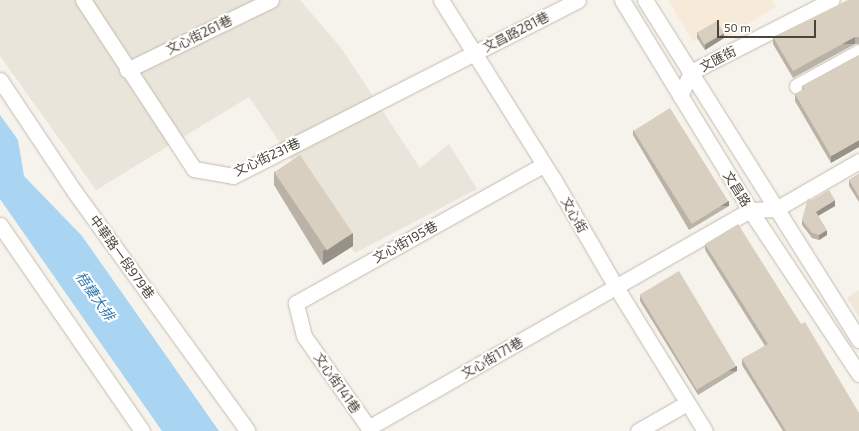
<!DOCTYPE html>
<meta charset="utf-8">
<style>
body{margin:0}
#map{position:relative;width:859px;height:431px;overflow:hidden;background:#f6f3ec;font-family:"Exo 2","Noto Sans TC",sans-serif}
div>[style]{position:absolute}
.residential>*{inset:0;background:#eae5da}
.commercial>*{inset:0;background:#f7ead8}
.education>*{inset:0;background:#efe8d6}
.water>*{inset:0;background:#a9d4f2}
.roads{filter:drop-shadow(0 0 1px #c2bbae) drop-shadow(0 0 1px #c2bbae)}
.minor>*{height:15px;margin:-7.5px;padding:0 7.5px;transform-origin:7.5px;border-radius:7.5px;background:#fff}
.wall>*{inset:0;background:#bab2a6}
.shaded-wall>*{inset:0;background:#979187;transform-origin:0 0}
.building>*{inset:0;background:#d8cfc1;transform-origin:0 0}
span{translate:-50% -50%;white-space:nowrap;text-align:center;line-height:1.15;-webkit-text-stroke:4px #fff;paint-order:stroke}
.street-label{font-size:13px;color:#4b4439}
.water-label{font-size:14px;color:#2e7ab2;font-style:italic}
.scale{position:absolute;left:717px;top:20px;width:99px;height:18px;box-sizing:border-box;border:2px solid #4b4439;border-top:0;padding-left:5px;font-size:12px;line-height:14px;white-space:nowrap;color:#4b4439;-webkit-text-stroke:3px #fff;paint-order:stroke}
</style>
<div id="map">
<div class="residential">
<div style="clip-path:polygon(0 0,300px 0,342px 49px,420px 168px,449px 144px,477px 189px,355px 253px,249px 97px,96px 190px,0 56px)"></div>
</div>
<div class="commercial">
<div style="clip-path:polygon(668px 0,771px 0,776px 7px,724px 38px,717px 28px,693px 42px)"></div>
</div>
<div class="education">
<div style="clip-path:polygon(859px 290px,859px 318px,847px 298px)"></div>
</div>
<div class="water">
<div style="clip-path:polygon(0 115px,18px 140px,24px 176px,82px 236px,219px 431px,162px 431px,0 199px)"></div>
</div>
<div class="roads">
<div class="minor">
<div style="left:83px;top:0;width:202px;rotate:56.7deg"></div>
<div style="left:194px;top:169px;width:40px;rotate:10deg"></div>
<div style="left:233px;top:176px;width:387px;rotate:-27deg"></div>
<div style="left:441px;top:0;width:213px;rotate:57.9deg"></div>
<div style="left:554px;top:180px;width:124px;rotate:59.9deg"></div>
<div style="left:616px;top:287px;width:169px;rotate:58.3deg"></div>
<div style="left:622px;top:0;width:246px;rotate:58.6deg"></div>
<div style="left:750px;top:210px;width:197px;rotate:56.4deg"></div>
<div style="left:645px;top:0;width:402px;rotate:57.8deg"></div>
<div style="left:127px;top:70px;width:160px;rotate:-25.9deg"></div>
<div style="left:0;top:80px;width:133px;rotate:56.3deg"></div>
<div style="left:74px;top:191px;width:296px;rotate:54.1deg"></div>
<div style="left:797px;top:86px;width:71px;rotate:-28.7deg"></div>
<div style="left:680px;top:96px;width:26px;rotate:-65deg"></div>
<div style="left:691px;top:72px;width:158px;rotate:-27.1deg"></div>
<div style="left:0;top:225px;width:250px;rotate:55.4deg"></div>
<div style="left:368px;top:428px;width:440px;rotate:-29.7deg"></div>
<div style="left:750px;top:210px;width:26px;rotate:-2deg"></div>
<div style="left:776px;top:209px;width:96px;rotate:-30deg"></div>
<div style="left:371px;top:431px;width:116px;rotate:-125.2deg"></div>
<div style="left:304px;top:336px;width:34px;rotate:-104deg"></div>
<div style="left:296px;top:303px;width:283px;rotate:-29.2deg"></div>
<div style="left:638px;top:431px;width:56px;rotate:-29.7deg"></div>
</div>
</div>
<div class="wall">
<div style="clip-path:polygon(859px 0,859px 44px,855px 44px,793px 78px,773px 44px,773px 37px)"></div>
<div style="clip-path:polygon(697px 32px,724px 38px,705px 50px,697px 38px)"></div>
<div style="clip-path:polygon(859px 55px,831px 163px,795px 101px,795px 94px,802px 90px,802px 86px)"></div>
<div style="clip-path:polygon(633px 130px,729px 206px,689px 230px,633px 135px)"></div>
<div style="clip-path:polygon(274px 171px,353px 246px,323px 265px,274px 185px)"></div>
<div style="clip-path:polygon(859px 174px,859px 202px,849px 186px,849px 180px)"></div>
<div style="clip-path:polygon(810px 201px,835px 206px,818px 216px,827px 235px,819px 240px,812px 238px,802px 225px,802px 220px)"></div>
<div style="clip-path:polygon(705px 244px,859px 431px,783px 431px,742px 365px,742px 359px,765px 346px,705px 250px)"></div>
<div style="clip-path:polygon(640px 295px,737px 371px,698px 395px,640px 301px)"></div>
</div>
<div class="shaded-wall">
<div style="clip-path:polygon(724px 33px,724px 38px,705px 50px,705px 45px)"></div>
<div style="left:855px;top:37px;width:7px;height:71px;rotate:90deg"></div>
<div style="clip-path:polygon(859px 140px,859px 147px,831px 163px,831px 156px)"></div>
<div style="clip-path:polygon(835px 200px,835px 206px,816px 217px,816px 212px)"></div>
<div style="left:729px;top:201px;width:5px;height:47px;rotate:90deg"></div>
<div style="clip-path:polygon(827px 230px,827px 235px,819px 240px,819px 235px)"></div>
<div style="clip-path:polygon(353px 233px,353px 246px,323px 265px,323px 251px)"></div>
<div style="left:737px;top:366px;width:5px;height:46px;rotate:90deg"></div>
</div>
<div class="building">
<div style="clip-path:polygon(848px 0,859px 0,859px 37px,855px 37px,793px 71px,773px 37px)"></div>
<div style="left:717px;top:21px;width:14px;height:23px;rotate:60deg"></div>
<div style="clip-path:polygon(859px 55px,859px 140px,831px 156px,795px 94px,804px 89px,802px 86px)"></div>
<div style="left:670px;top:108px;width:110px;height:43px;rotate:58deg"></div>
<div style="left:300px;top:155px;width:94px;height:31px;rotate:56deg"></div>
<div style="clip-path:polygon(859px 174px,859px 197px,849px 180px)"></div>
<div style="clip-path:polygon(829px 190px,835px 200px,816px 212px,827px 230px,819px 235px,812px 233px,802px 220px,808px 198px,810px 201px)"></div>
<div style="clip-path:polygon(738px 224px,801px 324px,805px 322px,859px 413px,859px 431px,786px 431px,742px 359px,768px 344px,705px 244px)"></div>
<div style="left:679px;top:271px;width:111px;height:46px;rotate:59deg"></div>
</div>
<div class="street-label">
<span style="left:516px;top:32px;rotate:-27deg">文昌路281巷</span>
<span style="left:199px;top:35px;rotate:-26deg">文心街261巷</span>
<span style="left:718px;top:59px;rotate:-27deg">文匯街</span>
<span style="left:267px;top:157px;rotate:-25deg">文心街231巷</span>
<span style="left:737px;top:189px;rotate:58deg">文昌路</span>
<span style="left:574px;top:215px;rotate:60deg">文心街</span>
<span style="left:405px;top:242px;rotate:-29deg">文心街195巷</span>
<span style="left:122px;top:257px;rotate:54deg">中華路一段979巷</span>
<span style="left:492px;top:358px;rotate:-30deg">文心街171巷</span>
<span style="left:337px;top:383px;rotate:55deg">文心街141巷</span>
</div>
<div class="water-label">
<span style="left:95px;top:296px;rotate:55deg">梧棲大排</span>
</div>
<div class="scale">50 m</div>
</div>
